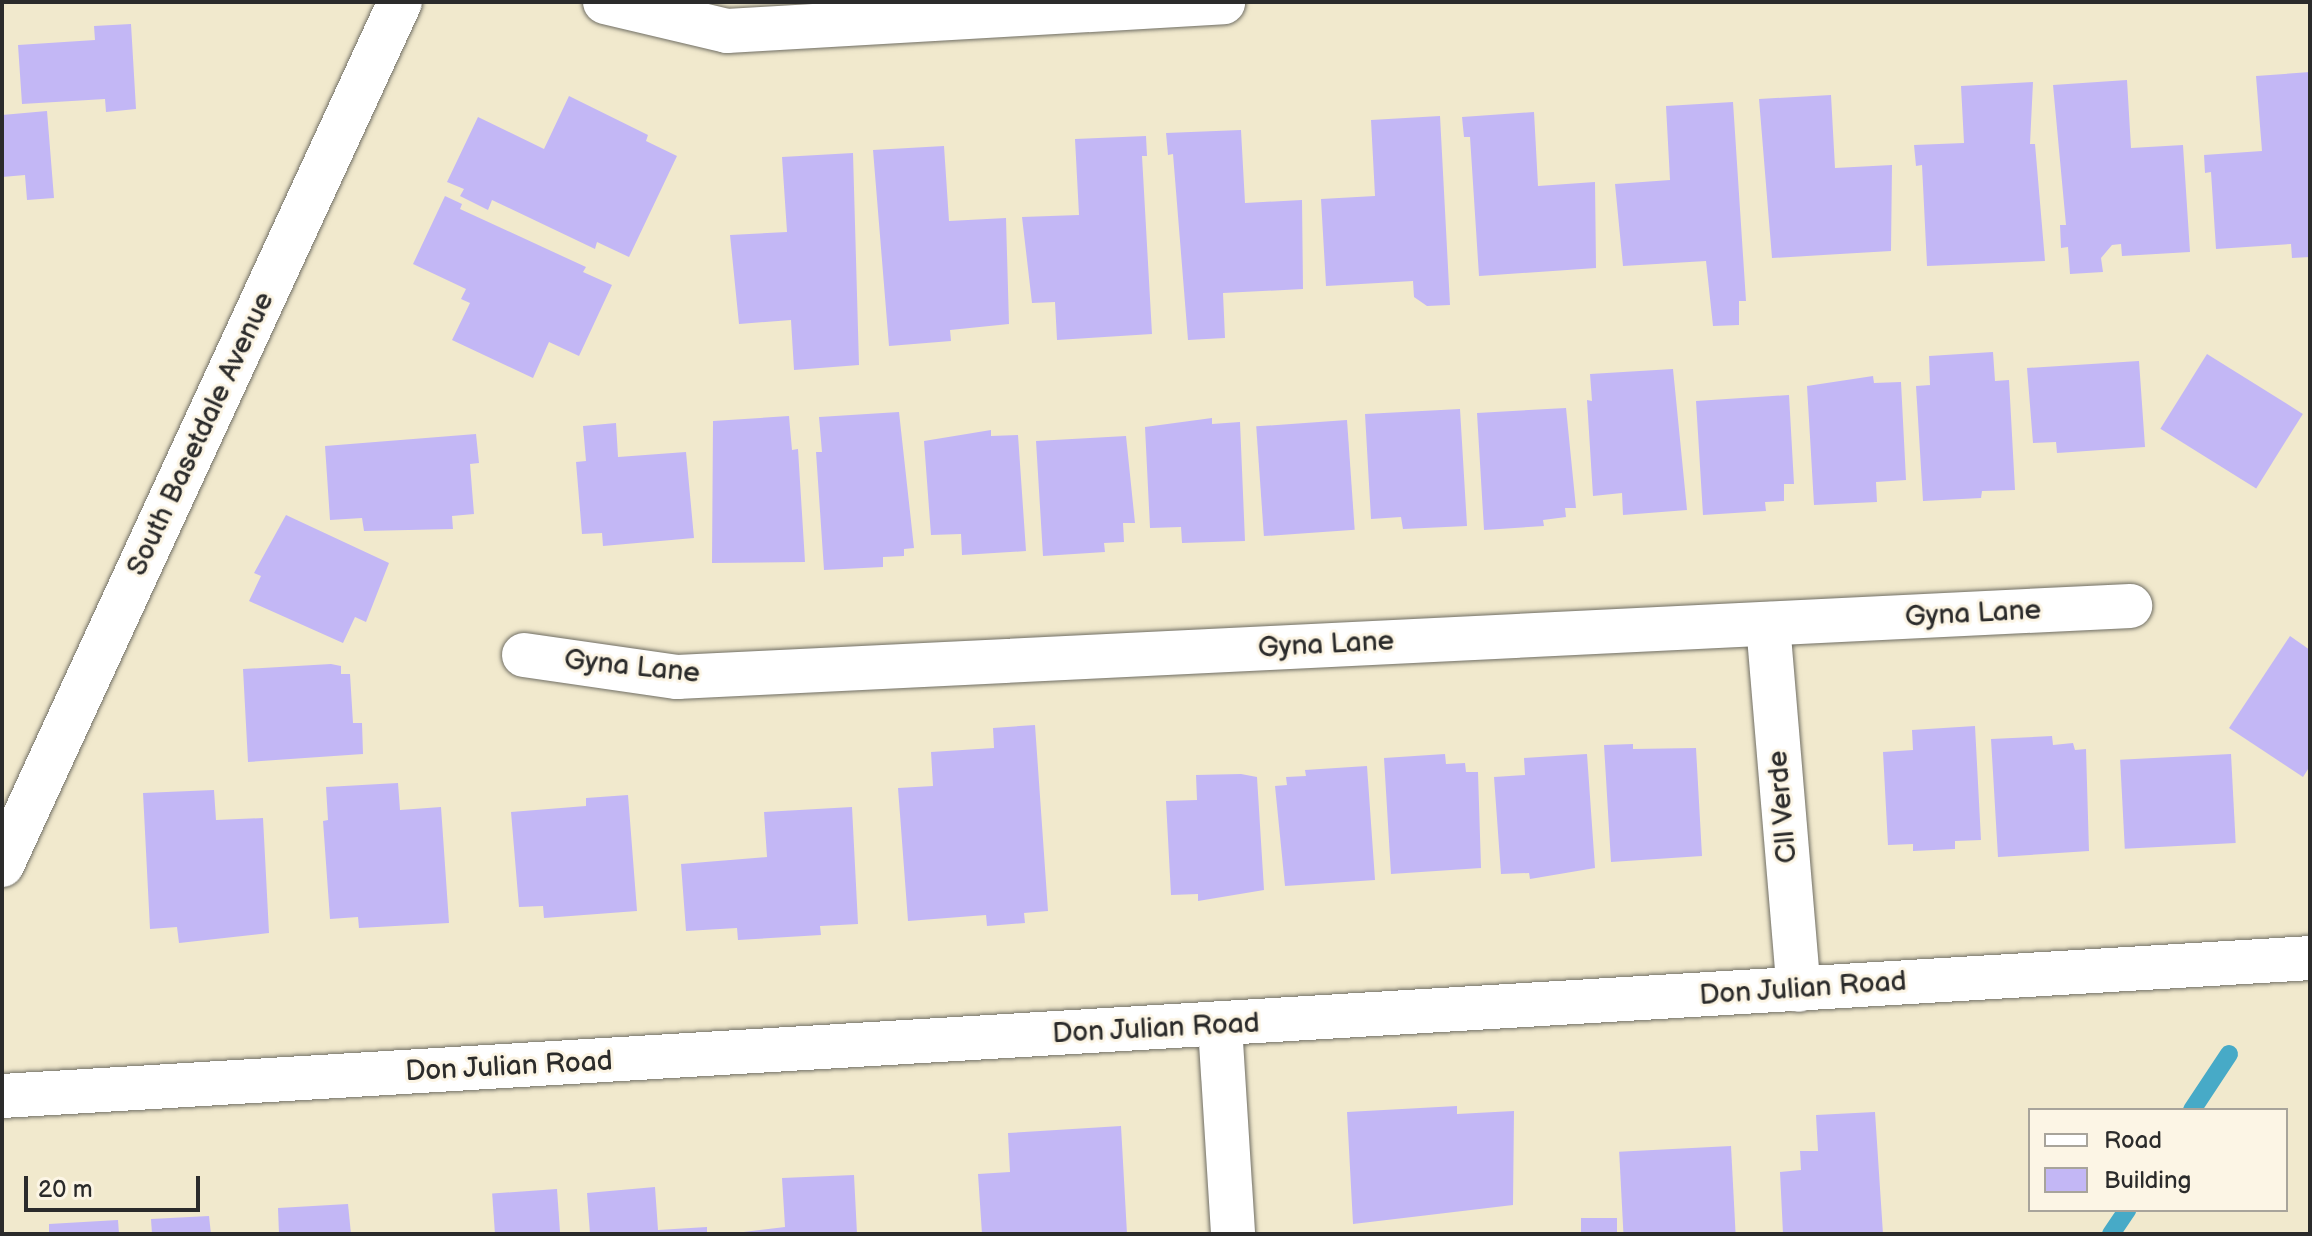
<!DOCTYPE html>
<style>
body{margin:0}
#map{position:relative;width:2312px;height:1236px;overflow:hidden;background:#f1e9cd;font-family:"Balsamiq Sans",sans-serif}
div>[style]{position:absolute}
.stream>*{height:18px;margin:-9px;padding:0 9px;transform-origin:9px;border-radius:9px;background:#47aac7}
.building>*{inset:0;background:#c3b7f5;transform-origin:0 0}
.roads{filter:drop-shadow(0 0 2px #706e64) drop-shadow(0 0 2px #706e64)}
.minor>*{height:44px;margin:-22px;padding:0 22px;transform-origin:22px;border-radius:22px;background:#fff}
span{translate:-50% -50%;white-space:nowrap;text-align:center;line-height:1.15;-webkit-text-stroke:6px #fcf5e5;paint-order:stroke}
.street-label{font-size:28px;color:#2b2b2b}
.frame{position:absolute;inset:0;border:4px solid #2b2b2b;pointer-events:none}
.legend{position:absolute;left:2028px;top:1108px;width:260px;height:104px;box-sizing:border-box;background:#fcf5e5;border:2px solid #a8a49b;margin:0;padding:10px 14px;list-style:none;font-size:24px;color:#2b2b2b}
.legend li{display:flex;align-items:center;gap:16px;height:40px}
.legend b{width:40px;border:2px solid #a8a49b}
.scale{position:absolute;left:24px;top:1176px;width:176px;height:36px;box-sizing:border-box;border:4px solid #2b2b2b;border-top:0;padding-left:10px;font-size:24px;line-height:28px;white-space:nowrap;color:#2b2b2b;-webkit-text-stroke:6px #fcf5e5;paint-order:stroke}
</style>
<div id="map">
<div class="stream">
<div style="left:2192px;top:1110px;width:67px;rotate:-56.5deg"></div>
<div style="left:2111px;top:1234px;width:29px;rotate:-56deg"></div>
</div>
<div class="building">
<div style="clip-path:polygon(131px 24px,136px 109px,106px 112px,105px 99px,22px 104px,18px 45px,95px 40px,94px 26px)"></div>
<div style="clip-path:polygon(2310px 72px,2310px 257px,2292px 258px,2291px 244px,2216px 249px,2211px 172px,2205px 173px,2204px 155px,2262px 151px,2256px 76px)"></div>
<div style="clip-path:polygon(2127px 80px,2131px 148px,2183px 145px,2190px 252px,2122px 256px,2121px 244px,2112px 245px,2101px 258px,2103px 272px,2070px 274px,2068px 247px,2061px 248px,2060px 225px,2066px 225px,2053px 85px)"></div>
<div style="clip-path:polygon(2033px 82px,2030px 144px,2035px 144px,2045px 261px,1927px 266px,1922px 165px,1916px 166px,1914px 145px,1964px 143px,1961px 86px)"></div>
<div style="clip-path:polygon(1831px 95px,1835px 168px,1892px 165px,1891px 251px,1772px 258px,1759px 99px)"></div>
<div style="clip-path:polygon(569px 96px,648px 135px,646px 141px,677px 156px,629px 257px,597px 242px,595px 249px,492px 200px,488px 210px,460px 196px,464px 189px,447px 182px,478px 117px,544px 149px)"></div>
<div style="clip-path:polygon(1733px 102px,1746px 301px,1739px 301px,1739px 325px,1713px 326px,1706px 261px,1623px 266px,1615px 184px,1670px 180px,1666px 106px)"></div>
<div style="clip-path:polygon(47px 111px,54px 198px,27px 200px,25px 175px,2px 177px,2px 115px)"></div>
<div style="clip-path:polygon(1534px 112px,1538px 186px,1595px 182px,1596px 268px,1479px 276px,1470px 137px,1464px 137px,1462px 117px)"></div>
<div style="clip-path:polygon(1440px 116px,1450px 305px,1427px 306px,1414px 297px,1413px 281px,1326px 286px,1321px 199px,1375px 196px,1371px 120px)"></div>
<div style="clip-path:polygon(1241px 130px,1245px 203px,1302px 200px,1303px 289px,1223px 293px,1225px 338px,1188px 340px,1173px 154px,1168px 155px,1166px 133px)"></div>
<div style="clip-path:polygon(1146px 136px,1147px 156px,1142px 156px,1152px 334px,1057px 340px,1055px 302px,1032px 303px,1022px 217px,1079px 215px,1075px 139px)"></div>
<div style="clip-path:polygon(944px 146px,949px 221px,1006px 218px,1009px 324px,950px 330px,951px 341px,889px 346px,873px 150px)"></div>
<div style="clip-path:polygon(853px 153px,859px 365px,794px 370px,791px 320px,739px 324px,730px 235px,787px 232px,782px 157px)"></div>
<div style="clip-path:polygon(445px 196px,462px 204px,460px 209px,586px 267px,583px 272px,612px 285px,579px 356px,549px 342px,533px 378px,452px 340px,470px 303px,461px 299px,466px 289px,413px 264px)"></div>
<div style="clip-path:polygon(1993px 352px,1995px 381px,2009px 380px,2015px 490px,1982px 491px,1981px 498px,1923px 501px,1916px 386px,1930px 385px,1929px 356px)"></div>
<div style="left:2207px;top:354px;width:113px;height:88px;rotate:32deg"></div>
<div style="clip-path:polygon(2139px 361px,2145px 447px,2057px 453px,2056px 442px,2033px 443px,2027px 368px)"></div>
<div style="clip-path:polygon(1673px 369px,1687px 510px,1623px 515px,1622px 493px,1593px 496px,1587px 400px,1592px 401px,1590px 374px)"></div>
<div style="clip-path:polygon(1873px 376px,1874px 383px,1901px 382px,1906px 480px,1876px 482px,1877px 502px,1814px 505px,1807px 386px)"></div>
<div style="clip-path:polygon(1789px 395px,1794px 484px,1784px 484px,1784px 501px,1765px 502px,1766px 511px,1703px 515px,1696px 401px)"></div>
<div style="clip-path:polygon(1566px 408px,1576px 508px,1565px 508px,1566px 517px,1543px 520px,1544px 526px,1484px 530px,1477px 413px)"></div>
<div style="clip-path:polygon(1460px 409px,1467px 526px,1403px 529px,1401px 517px,1371px 519px,1365px 414px)"></div>
<div style="clip-path:polygon(899px 412px,914px 548px,904px 549px,904px 556px,883px 557px,883px 567px,824px 570px,816px 452px,822px 452px,819px 417px)"></div>
<div style="clip-path:polygon(789px 416px,792px 450px,798px 449px,805px 562px,712px 563px,713px 421px)"></div>
<div style="clip-path:polygon(1212px 418px,1212px 424px,1240px 422px,1245px 541px,1182px 543px,1181px 527px,1150px 528px,1145px 427px)"></div>
<div style="left:1347px;top:420px;width:110px;height:91px;rotate:86deg"></div>
<div style="clip-path:polygon(616px 423px,618px 457px,686px 452px,694px 538px,603px 546px,602px 533px,582px 534px,576px 462px,586px 461px,583px 426px)"></div>
<div style="clip-path:polygon(991px 430px,991px 436px,1018px 435px,1026px 551px,962px 555px,961px 534px,931px 535px,924px 441px)"></div>
<div style="clip-path:polygon(476px 434px,479px 463px,470px 464px,474px 514px,452px 516px,453px 529px,364px 531px,362px 518px,330px 520px,325px 446px)"></div>
<div style="clip-path:polygon(1126px 436px,1135px 523px,1123px 523px,1124px 542px,1104px 543px,1105px 552px,1043px 556px,1036px 441px)"></div>
<div style="clip-path:polygon(286px 515px,389px 563px,366px 622px,355px 617px,343px 643px,249px 601px,261px 576px,254px 573px)"></div>
<div style="clip-path:polygon(2290px 636px,2310px 650px,2310px 766px,2303px 777px,2229px 728px)"></div>
<div style="clip-path:polygon(331px 664px,341px 666px,341px 674px,350px 674px,353px 723px,362px 723px,363px 754px,248px 762px,243px 669px)"></div>
<div style="clip-path:polygon(1035px 725px,1048px 911px,1024px 913px,1025px 923px,987px 926px,986px 915px,908px 921px,898px 788px,933px 786px,931px 752px,994px 748px,993px 728px)"></div>
<div style="clip-path:polygon(1975px 726px,1981px 840px,1955px 841px,1955px 849px,1913px 851px,1913px 844px,1888px 845px,1883px 752px,1913px 750px,1912px 730px)"></div>
<div style="clip-path:polygon(2052px 736px,2053px 745px,2073px 743px,2075px 750px,2086px 749px,2089px 851px,1998px 857px,1991px 739px)"></div>
<div style="clip-path:polygon(1633px 744px,1633px 749px,1696px 748px,1702px 856px,1611px 862px,1604px 745px)"></div>
<div style="clip-path:polygon(1445px 754px,1446px 764px,1465px 763px,1466px 772px,1478px 772px,1481px 868px,1391px 874px,1384px 758px)"></div>
<div style="clip-path:polygon(1587px 754px,1595px 868px,1530px 879px,1529px 873px,1501px 874px,1494px 777px,1525px 775px,1524px 758px)"></div>
<div style="left:2231px;top:754px;width:89px;height:111px;rotate:87deg"></div>
<div style="clip-path:polygon(1367px 766px,1375px 880px,1285px 886px,1275px 786px,1287px 785px,1286px 777px,1306px 776px,1305px 770px)"></div>
<div style="clip-path:polygon(1241px 774px,1257px 777px,1264px 890px,1198px 901px,1198px 894px,1171px 895px,1166px 801px,1197px 800px,1196px 775px)"></div>
<div style="clip-path:polygon(398px 783px,400px 810px,441px 807px,449px 923px,359px 928px,358px 917px,330px 919px,323px 821px,328px 820px,326px 787px)"></div>
<div style="clip-path:polygon(214px 790px,216px 820px,263px 818px,269px 933px,179px 943px,177px 927px,150px 929px,143px 793px)"></div>
<div style="clip-path:polygon(628px 795px,637px 911px,544px 918px,543px 906px,519px 907px,511px 812px,586px 806px,586px 798px)"></div>
<div style="clip-path:polygon(852px 807px,858px 924px,820px 926px,821px 935px,738px 940px,737px 928px,686px 931px,681px 864px,767px 857px,764px 812px)"></div>
<div style="clip-path:polygon(1457px 1106px,1457px 1114px,1514px 1111px,1513px 1205px,1353px 1224px,1347px 1112px)"></div>
<div style="clip-path:polygon(1875px 1112px,1883px 1234px,1783px 1234px,1780px 1172px,1801px 1170px,1800px 1151px,1818px 1151px,1816px 1115px)"></div>
<div style="clip-path:polygon(1121px 1126px,1127px 1234px,982px 1234px,978px 1174px,1010px 1172px,1008px 1133px)"></div>
<div style="left:1731px;top:1146px;width:88px;height:112px;rotate:87deg"></div>
<div style="clip-path:polygon(854px 1175px,857px 1234px,727px 1234px,785px 1227px,782px 1178px)"></div>
<div style="clip-path:polygon(655px 1187px,658px 1230px,707px 1227px,707px 1234px,590px 1234px,587px 1193px)"></div>
<div style="left:557px;top:1189px;width:45px;height:65px;rotate:86deg"></div>
<div style="clip-path:polygon(348px 1204px,351px 1234px,279px 1234px,278px 1208px)"></div>
<div style="clip-path:polygon(209px 1216px,211px 1234px,152px 1234px,151px 1219px)"></div>
<div style="left:1617px;top:1218px;width:16px;height:36px;rotate:90deg"></div>
<div style="clip-path:polygon(118px 1220px,119px 1234px,49px 1234px,49px 1224px)"></div>
</div>
<div class="roads">
<div class="minor">
<div style="left:605px;top:2px;width:125px;rotate:13.4deg"></div>
<div style="left:727px;top:31px;width:497px;rotate:-3.3deg"></div>
<div style="left:1768px;top:624px;width:367px;rotate:85.2deg"></div>
<div style="left:524px;top:655px;width:155px;rotate:8.2deg"></div>
<div style="left:677px;top:677px;width:1455px;rotate:-2.8deg"></div>
<div style="left:2px;top:865px;width:950px;rotate:-65.24deg"></div>
<div style="left:1220px;top:1026px;width:208px;rotate:86.4deg"></div>
<div style="left:2px;top:1096px;width:2312px;rotate:-3.42deg"></div>
</div>
</div>
<div class="street-label">
<span style="left:201px;top:434px;rotate:-65deg">South Basetdale Avenue</span>
<span style="left:1973px;top:614px;rotate:-3deg">Gyna Lane</span>
<span style="left:1326px;top:645px;rotate:-3deg">Gyna Lane</span>
<span style="left:632px;top:667px;rotate:6deg">Gyna Lane</span>
<span style="left:1783px;top:807px;rotate:-95deg">Cll Verde</span>
<span style="left:1803px;top:989px;rotate:-4deg">Don Julian Road</span>
<span style="left:1156px;top:1029px;rotate:-3deg">Don Julian Road</span>
<span style="left:509px;top:1067px;rotate:-3deg">Don Julian Road</span>
</div>
<div class="frame"></div>
<ul class="legend">
<li><b style="height:10px;background:#fff"></b>Road</li>
<li><b style="height:22px;background:#c3b7f5"></b>Building</li>
</ul>
<div class="scale">20 m</div>
</div>
